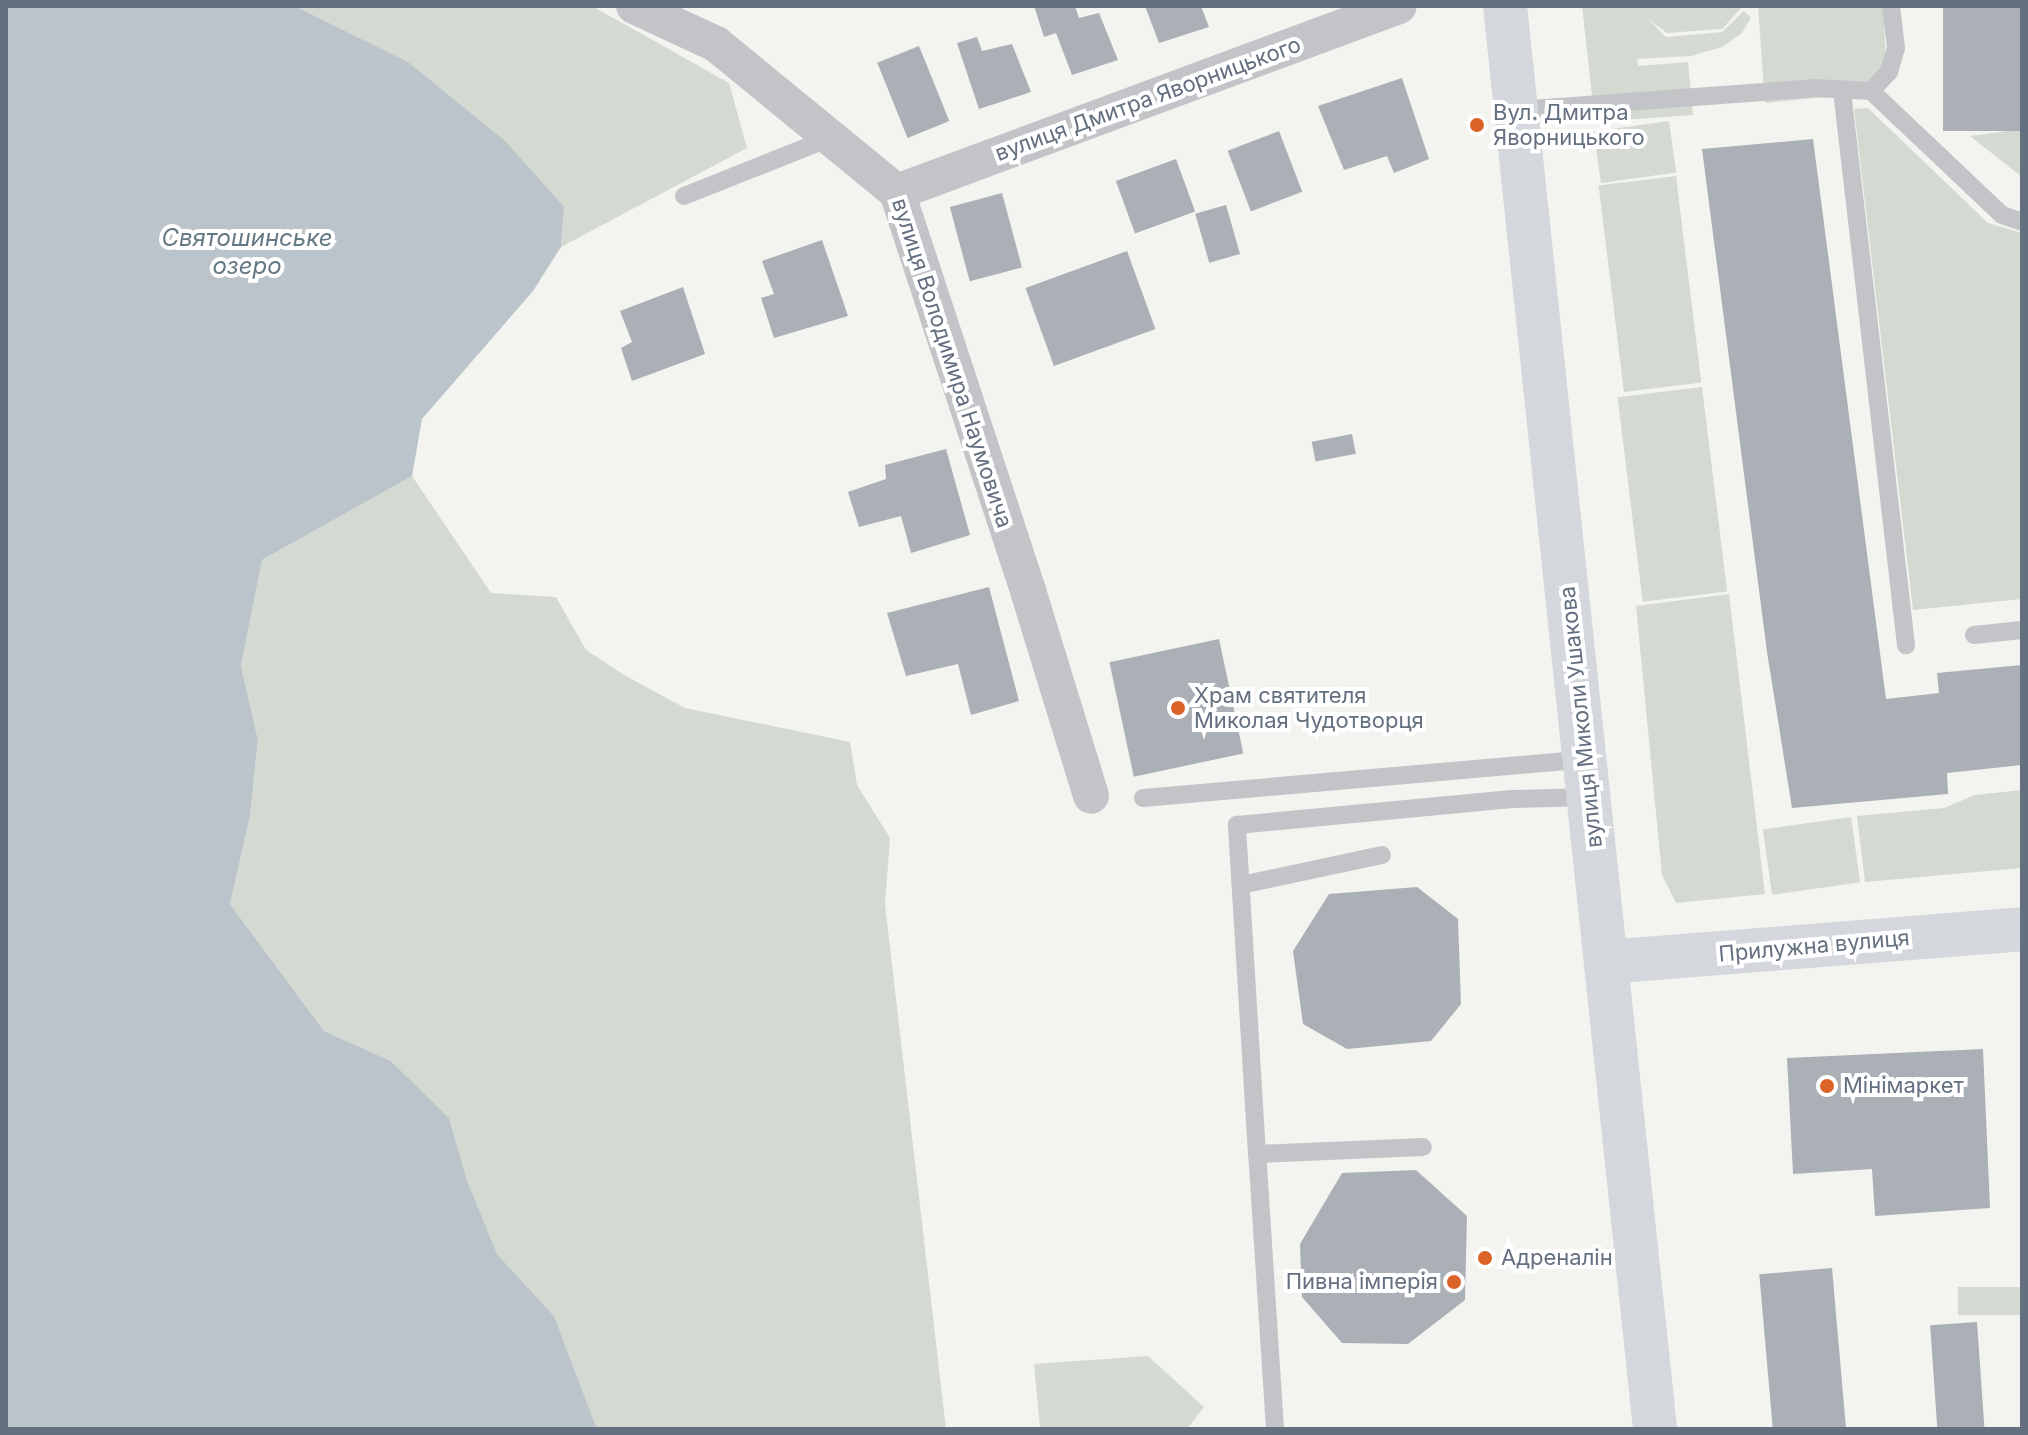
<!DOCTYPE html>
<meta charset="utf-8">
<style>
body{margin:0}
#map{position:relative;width:2028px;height:1435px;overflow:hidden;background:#f3f4f0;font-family:Inter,sans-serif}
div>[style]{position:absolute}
.green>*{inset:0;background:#d4dad1;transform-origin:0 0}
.water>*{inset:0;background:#bac4ca}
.building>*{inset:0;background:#aab0b5;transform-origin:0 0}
.lane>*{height:18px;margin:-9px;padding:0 9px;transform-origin:9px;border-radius:9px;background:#c2c4c8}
.street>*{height:36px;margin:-18px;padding:0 18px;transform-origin:18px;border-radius:18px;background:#c2c4c8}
.secondary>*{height:44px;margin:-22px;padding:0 22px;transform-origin:22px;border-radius:22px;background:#d4d7dc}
.dots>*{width:22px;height:22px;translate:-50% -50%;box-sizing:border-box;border:4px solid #fff;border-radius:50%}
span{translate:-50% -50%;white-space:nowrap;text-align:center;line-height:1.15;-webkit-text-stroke:8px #fff;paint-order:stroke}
.street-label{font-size:22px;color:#647080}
.poi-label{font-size:22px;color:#647080}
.left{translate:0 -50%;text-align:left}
.right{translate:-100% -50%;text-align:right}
.water-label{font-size:24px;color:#647984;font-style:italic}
.frame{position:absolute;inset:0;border:8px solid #647080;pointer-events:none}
</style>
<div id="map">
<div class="green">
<div style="clip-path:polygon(295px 6px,592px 6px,729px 83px,747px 148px,561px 247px,564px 207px,408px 62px)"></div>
<div style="clip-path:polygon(1582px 6px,1743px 6px,1722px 29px,1667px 33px,1648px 19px,1666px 37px,1722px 32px,1744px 11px,1751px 18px,1741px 34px,1722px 47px,1691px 56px,1637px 59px,1638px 66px,1688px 62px,1693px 115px,1595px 122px)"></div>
<div style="clip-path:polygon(1758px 6px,1883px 6px,1886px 61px,1877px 75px,1854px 89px,1834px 96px,1765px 103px)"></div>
<div style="clip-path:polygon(1868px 108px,1988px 223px,2022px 233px,2022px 599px,1913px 610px,1854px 109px)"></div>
<div style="left:1669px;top:121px;width:52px;height:76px;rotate:82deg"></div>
<div style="clip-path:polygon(2022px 129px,2022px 177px,1970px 136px)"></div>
<div style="left:1676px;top:176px;width:208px;height:78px;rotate:83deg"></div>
<div style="left:1702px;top:387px;width:206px;height:85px;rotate:83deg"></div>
<div style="clip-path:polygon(412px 476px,491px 593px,556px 597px,586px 650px,624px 675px,685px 708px,850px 742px,857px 785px,890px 838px,885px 904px,946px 1429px,597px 1429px,554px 1316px,497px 1254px,467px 1180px,449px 1118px,391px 1061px,324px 1031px,230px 904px,250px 816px,258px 740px,241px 666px,262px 560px)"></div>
<div style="clip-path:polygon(1729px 594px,1765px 894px,1676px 903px,1662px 875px,1636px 606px)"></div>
<div style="clip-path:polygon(2022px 790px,2022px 868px,1865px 882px,1857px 816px,1944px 808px,1975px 795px)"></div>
<div style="left:1851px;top:817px;width:66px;height:89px;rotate:82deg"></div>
<div style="left:2022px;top:1287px;width:28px;height:64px;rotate:90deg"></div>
<div style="clip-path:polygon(1148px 1356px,1204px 1407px,1187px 1429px,1040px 1429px,1034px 1364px)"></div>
</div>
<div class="water">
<div style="clip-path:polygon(6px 6px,295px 6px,408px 62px,505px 141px,564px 207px,561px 247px,533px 291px,422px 419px,412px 476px,262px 560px,241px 666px,258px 740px,250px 816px,230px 904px,324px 1031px,391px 1061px,449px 1118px,467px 1180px,497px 1254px,554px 1316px,597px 1429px,6px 1429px)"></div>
</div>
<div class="building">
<div style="clip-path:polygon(1034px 6px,1075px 6px,1079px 18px,1099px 13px,1118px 60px,1072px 75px,1056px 33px,1044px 37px)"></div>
<div style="clip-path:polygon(1145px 6px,1201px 6px,1209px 27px,1159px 43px)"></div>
<div style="left:1943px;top:6px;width:78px;height:125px"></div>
<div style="clip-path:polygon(977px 37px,982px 51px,1012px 44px,1031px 92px,979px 109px,957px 43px)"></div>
<div style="left:919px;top:46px;width:81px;height:45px;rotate:68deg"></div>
<div style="clip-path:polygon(1402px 78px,1429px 159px,1394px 173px,1387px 156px,1344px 170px,1318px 106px)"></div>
<div style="left:1279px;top:131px;width:65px;height:55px;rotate:69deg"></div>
<div style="clip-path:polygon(1813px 139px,1886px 699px,1939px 693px,1937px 673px,2022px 665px,2022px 765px,1947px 773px,1948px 794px,1792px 808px,1767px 652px,1702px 149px)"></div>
<div style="left:1176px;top:159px;width:56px;height:64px;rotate:70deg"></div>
<div style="left:1002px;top:193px;width:77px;height:54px;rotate:75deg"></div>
<div style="left:1226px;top:205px;width:51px;height:32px;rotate:74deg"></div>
<div style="clip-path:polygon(822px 240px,848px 316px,774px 338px,761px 298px,774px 294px,762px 261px)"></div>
<div style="left:1127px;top:251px;width:83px;height:108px;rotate:70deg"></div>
<div style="clip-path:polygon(683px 287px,705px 354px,632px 381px,621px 348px,632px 342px,620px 311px)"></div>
<div style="left:1352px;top:434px;width:20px;height:41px;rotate:79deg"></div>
<div style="clip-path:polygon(946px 449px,970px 535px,911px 553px,901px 516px,859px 527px,848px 492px,886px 479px,885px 465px)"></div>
<div style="clip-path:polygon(989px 587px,1019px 701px,971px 715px,958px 664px,906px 676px,887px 613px)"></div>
<div style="left:1219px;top:639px;width:117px;height:112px;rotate:78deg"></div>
<div style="clip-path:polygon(1417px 887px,1458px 919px,1461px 1004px,1431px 1041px,1347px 1049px,1303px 1024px,1293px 951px,1329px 894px)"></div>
<div style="clip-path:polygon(1983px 1049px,1990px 1208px,1875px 1216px,1872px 1169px,1793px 1174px,1787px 1058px)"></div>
<div style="clip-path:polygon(1416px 1170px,1467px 1216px,1465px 1300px,1408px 1344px,1342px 1343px,1302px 1297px,1300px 1244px,1342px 1173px)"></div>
<div style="left:1832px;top:1268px;width:162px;height:73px;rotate:85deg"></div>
<div style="left:1977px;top:1322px;width:107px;height:47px;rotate:86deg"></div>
</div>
<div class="lane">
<div style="left:1842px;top:91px;width:558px;rotate:83.41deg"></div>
<div style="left:1871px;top:91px;width:180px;rotate:43.4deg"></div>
<div style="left:2002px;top:215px;width:21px;rotate:19deg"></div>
<div style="left:1517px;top:110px;width:298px;rotate:-4.2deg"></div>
<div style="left:1814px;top:88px;width:57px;rotate:3deg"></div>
<div style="left:1871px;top:91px;width:26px;rotate:-47deg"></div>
<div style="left:1889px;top:72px;width:25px;rotate:-74deg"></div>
<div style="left:1896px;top:48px;width:42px;rotate:-96.8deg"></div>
<div style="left:684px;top:196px;width:159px;rotate:-21.7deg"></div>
<div style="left:1974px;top:635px;width:48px;rotate:-5.9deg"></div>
<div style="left:1143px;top:798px;width:444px;rotate:-5deg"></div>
<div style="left:1241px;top:885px;width:144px;rotate:-12deg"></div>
<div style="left:1257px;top:1154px;width:330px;rotate:-93.5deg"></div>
<div style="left:1237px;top:825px;width:276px;rotate:-5.4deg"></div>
<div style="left:1512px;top:799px;width:77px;rotate:-1.5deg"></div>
<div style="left:1275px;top:1429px;width:276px;rotate:-93.7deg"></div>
<div style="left:1257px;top:1154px;width:166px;rotate:-2.4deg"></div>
</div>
<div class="street">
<div style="left:634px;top:6px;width:90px;rotate:24.9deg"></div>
<div style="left:716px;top:44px;width:234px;rotate:39.3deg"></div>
<div style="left:897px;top:192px;width:423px;rotate:71.8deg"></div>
<div style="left:1029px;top:594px;width:211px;rotate:72.9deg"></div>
<div style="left:897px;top:192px;width:535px;rotate:-20.33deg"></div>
</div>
<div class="secondary">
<div style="left:1505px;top:6px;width:1431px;rotate:83.98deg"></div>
<div style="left:1606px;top:962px;width:417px;rotate:-4.5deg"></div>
</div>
<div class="dots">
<div style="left:1477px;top:125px;background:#db6328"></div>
<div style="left:1178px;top:708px;background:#db6328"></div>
<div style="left:1827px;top:1086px;background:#db6328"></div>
<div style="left:1485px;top:1258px;background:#db6328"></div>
<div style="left:1454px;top:1282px;background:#db6328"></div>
</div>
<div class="street-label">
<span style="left:1148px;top:99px;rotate:-20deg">вулиця Дмитра Яворницького</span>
<span style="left:952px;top:363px;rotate:72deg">вулиця Володимира Наумовича</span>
<span style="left:1581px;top:717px;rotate:-96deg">вулиця Миколи Ушакова</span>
<span style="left:1814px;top:946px;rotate:-5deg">Прилужна вулиця</span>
</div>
<div class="poi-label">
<span class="left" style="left:1493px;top:125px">Вул. Дмитра<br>Яворницького</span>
<span class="left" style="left:1194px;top:708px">Храм святителя<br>Миколая Чудотворця</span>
<span class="left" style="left:1843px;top:1086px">Мінімаркет</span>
<span class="left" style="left:1501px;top:1258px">Адреналін</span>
<span class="right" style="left:1438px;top:1282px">Пивна імперія</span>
</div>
<div class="water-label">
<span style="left:247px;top:252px">Святошинське<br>озеро</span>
</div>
<div class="frame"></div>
</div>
